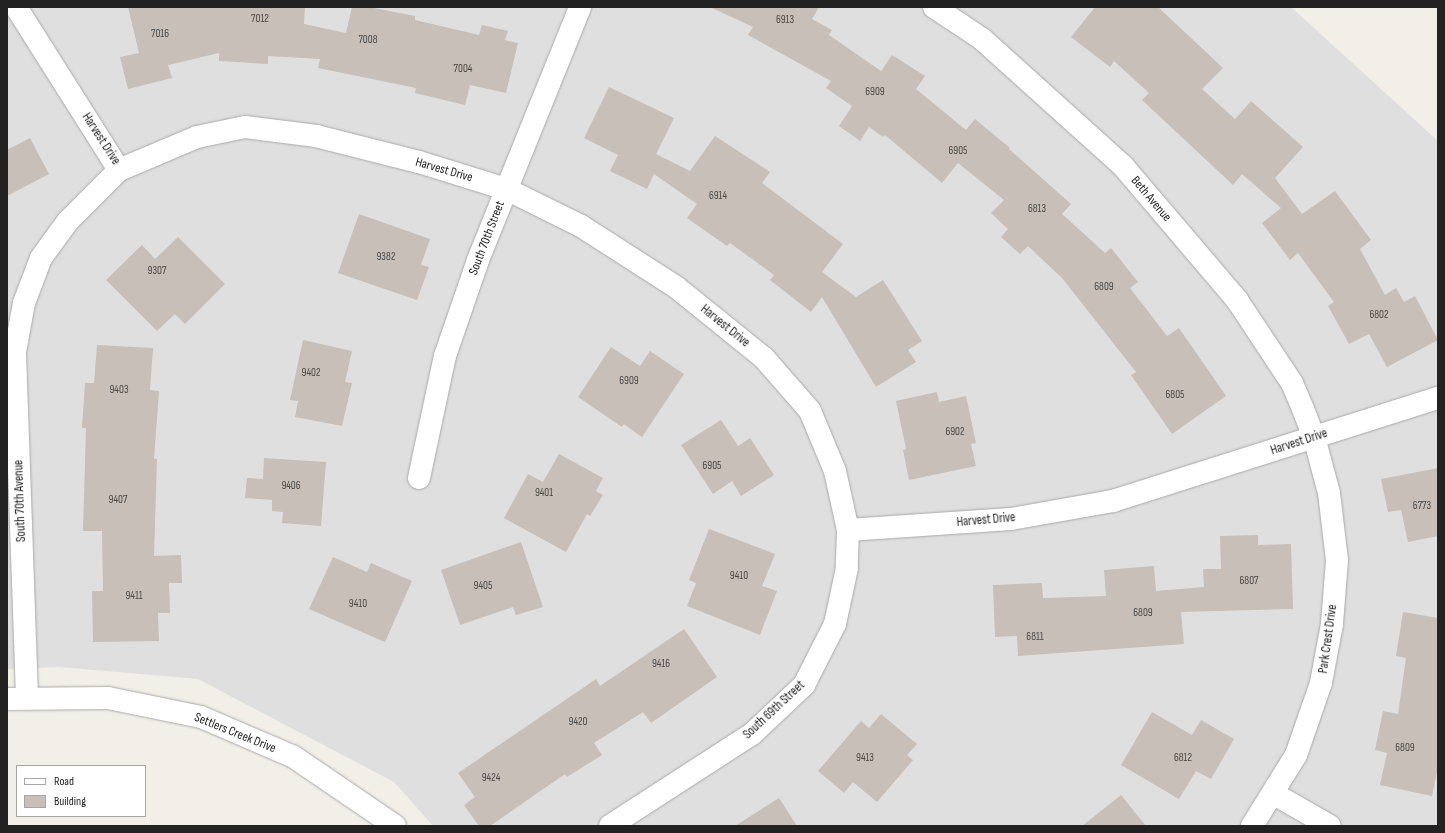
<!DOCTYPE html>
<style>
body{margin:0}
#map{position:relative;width:1445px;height:833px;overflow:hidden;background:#f2efe9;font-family:"Sofia Sans Condensed",sans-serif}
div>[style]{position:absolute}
.residential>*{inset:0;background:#e0dfdf}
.building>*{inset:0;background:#c7bfb8}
.roads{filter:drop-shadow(0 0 1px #a9a9a9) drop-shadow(0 0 1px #a9a9a9)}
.street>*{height:22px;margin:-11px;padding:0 11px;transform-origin:11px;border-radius:11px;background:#fff}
span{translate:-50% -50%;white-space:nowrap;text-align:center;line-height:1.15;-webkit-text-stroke:3px #fff;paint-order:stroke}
.number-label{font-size:11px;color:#4b4948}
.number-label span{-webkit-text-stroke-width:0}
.street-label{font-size:13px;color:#222}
.frame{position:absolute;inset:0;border:8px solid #222;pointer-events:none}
.legend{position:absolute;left:16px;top:765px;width:130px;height:52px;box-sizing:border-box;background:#fff;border:1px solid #a7a7a7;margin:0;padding:5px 7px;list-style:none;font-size:12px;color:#222}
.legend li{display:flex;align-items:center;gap:8px;height:20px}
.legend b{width:20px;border:1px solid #a7a7a7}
</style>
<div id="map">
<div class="residential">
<div style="clip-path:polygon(7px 7px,1291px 7px,1438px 141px,1438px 826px,433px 826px,394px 782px,198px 679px,59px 667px,7px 669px)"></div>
</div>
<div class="building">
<div style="clip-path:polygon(128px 7px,305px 7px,304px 24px,346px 33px,352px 7px,369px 7px,415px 16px,415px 20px,479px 35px,482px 25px,508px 31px,505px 40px,518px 43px,506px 93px,470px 85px,465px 105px,415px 93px,416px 88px,318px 68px,320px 59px,268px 56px,268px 64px,219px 61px,219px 53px,168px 65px,172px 78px,128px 89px,120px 57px,139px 53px)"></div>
<div style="clip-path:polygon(710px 7px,819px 7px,812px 19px,832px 30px,829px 35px,881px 71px,892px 55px,925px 76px,916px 89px,966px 130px,975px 119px,1010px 148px,1009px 149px,1071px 204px,1062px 214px,1105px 253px,1111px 248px,1138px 282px,1130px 288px,1167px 336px,1179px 328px,1226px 396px,1172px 434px,1131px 375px,1136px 372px,1062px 278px,1028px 246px,1020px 254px,1001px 237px,1008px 229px,991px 213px,1004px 200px,958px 163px,942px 183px,885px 135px,883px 137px,869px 127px,860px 141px,839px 126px,852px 106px,826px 88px,831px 81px,748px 35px,753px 27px)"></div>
<div style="clip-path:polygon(1095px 7px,1158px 7px,1223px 68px,1202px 89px,1235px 119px,1251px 101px,1303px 147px,1275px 178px,1302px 214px,1335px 191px,1371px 240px,1360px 249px,1385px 295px,1396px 288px,1404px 302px,1415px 296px,1438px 340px,1387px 367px,1369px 334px,1349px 344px,1328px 306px,1334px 302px,1298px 253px,1290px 260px,1262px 223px,1281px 208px,1242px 174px,1233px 185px,1142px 100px,1149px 93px,1114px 61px,1110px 67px,1071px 37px)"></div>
<div style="clip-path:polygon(609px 87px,674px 118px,656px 154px,690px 171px,715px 136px,770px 172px,762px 183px,843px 244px,822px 272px,856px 297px,883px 280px,922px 341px,908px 350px,916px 362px,876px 387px,822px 297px,811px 312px,770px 280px,774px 275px,730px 243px,727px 246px,687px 218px,697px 204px,654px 174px,647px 189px,610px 171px,618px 155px,584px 138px)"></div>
<div style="clip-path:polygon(30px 138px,49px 174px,7px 196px,7px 150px)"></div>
<div style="clip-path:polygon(359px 214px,430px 239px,421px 265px,429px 267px,417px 300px,338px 273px)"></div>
<div style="clip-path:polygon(178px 237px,225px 284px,185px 324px,175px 314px,157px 331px,106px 280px,142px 245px,155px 259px)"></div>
<div style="clip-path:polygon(303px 340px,352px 351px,345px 382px,352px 383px,342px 426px,295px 417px,298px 401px,290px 400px)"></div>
<div style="clip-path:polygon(97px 345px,153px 348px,150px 390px,159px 391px,154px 459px,157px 459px,154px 556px,181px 555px,182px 583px,169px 583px,170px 613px,158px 613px,159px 641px,93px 642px,92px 591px,103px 591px,102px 531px,83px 531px,86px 428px,82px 428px,85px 383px,94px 383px)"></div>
<div style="clip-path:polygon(611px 347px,640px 366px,650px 351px,684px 374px,642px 437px,624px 424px,622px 427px,578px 397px)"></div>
<div style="clip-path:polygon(937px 392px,939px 402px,966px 396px,976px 443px,971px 444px,976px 466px,909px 480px,903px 450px,906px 449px,896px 401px)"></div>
<div style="clip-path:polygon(721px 420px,738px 446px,750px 438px,774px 475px,741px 496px,732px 481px,713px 494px,681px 445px)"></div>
<div style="clip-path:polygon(559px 454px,603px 478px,596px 491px,603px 495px,590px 516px,587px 514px,566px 552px,504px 518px,528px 474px,543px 482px)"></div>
<div style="clip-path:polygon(264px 458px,326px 462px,321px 526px,282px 523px,283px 512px,272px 511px,272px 500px,245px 498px,247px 478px,263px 479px)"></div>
<div style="clip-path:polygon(1438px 468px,1438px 536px,1408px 542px,1401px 510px,1388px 512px,1381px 479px)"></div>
<div style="clip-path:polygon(709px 529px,775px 554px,762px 586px,777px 591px,760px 635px,687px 606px,696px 583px,689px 580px)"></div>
<div style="clip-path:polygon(1258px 535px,1258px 545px,1291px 544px,1293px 609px,1181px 612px,1184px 644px,1018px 656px,1017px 636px,995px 637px,993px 585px,1042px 583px,1043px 598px,1106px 596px,1104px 570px,1154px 566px,1156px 591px,1204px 587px,1203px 569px,1221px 569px,1220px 536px)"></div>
<div style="clip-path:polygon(521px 542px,543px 607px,516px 615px,513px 607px,460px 625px,441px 570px)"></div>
<div style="clip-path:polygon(333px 557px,367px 572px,371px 563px,412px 581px,385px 642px,309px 609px)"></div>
<div style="clip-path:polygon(1403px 612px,1438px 618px,1438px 767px,1432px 796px,1380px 785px,1387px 753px,1375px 750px,1383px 711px,1398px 714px,1406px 658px,1396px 656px)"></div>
<div style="clip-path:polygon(684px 629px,717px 677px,651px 723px,643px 712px,594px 743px,602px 755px,567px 777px,565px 774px,490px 826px,479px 826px,464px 805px,475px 797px,458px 773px,596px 679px,600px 686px)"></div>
<div style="clip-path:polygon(1152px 712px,1192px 735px,1201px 720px,1234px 739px,1211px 779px,1196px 771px,1179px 799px,1121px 765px)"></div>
<div style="clip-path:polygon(881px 714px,917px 744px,907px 755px,913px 760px,877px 802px,853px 782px,844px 793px,818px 771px,861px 721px,869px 728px)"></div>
<div style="clip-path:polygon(1121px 795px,1146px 826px,1082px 826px)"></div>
<div style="clip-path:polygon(779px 798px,797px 826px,735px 826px)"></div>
</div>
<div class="roads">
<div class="street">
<div style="left:16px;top:7px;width:193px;rotate:57.7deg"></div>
<div style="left:934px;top:7px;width:58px;rotate:33.7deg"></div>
<div style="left:982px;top:39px;width:190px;rotate:42deg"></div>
<div style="left:1123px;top:166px;width:176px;rotate:49.6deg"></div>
<div style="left:1237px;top:300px;width:100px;rotate:56.5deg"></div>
<div style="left:1292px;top:383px;width:28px;rotate:67deg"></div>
<div style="left:1303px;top:409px;width:30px;rotate:69deg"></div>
<div style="left:1314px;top:437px;width:58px;rotate:75deg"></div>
<div style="left:1329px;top:493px;width:67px;rotate:83.2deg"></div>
<div style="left:1337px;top:560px;width:64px;rotate:94.5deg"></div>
<div style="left:1332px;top:624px;width:60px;rotate:100.6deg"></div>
<div style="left:1321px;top:683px;width:76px;rotate:109.1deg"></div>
<div style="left:1296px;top:755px;width:84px;rotate:121.8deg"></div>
<div style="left:419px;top:478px;width:125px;rotate:-78deg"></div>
<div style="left:445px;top:356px;width:102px;rotate:-71deg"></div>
<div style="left:478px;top:260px;width:273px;rotate:-68deg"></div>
<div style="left:848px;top:530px;width:163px;rotate:-3.9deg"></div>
<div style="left:1011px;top:519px;width:104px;rotate:-10deg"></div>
<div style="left:1113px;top:501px;width:341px;rotate:-17.6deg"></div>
<div style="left:27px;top:697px;width:345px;rotate:-92deg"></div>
<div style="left:15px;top:352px;width:50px;rotate:-79.6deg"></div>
<div style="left:24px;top:303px;width:48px;rotate:-69.3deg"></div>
<div style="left:41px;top:258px;width:46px;rotate:-53.9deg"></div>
<div style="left:68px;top:221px;width:72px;rotate:-45deg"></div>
<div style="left:119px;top:170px;width:85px;rotate:-22.9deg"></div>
<div style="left:197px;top:137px;width:49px;rotate:-11.8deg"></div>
<div style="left:245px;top:127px;width:72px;rotate:7.2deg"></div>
<div style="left:316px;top:136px;width:106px;rotate:14.2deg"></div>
<div style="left:419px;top:162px;width:91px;rotate:17.2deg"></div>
<div style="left:506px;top:189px;width:84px;rotate:26.3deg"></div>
<div style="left:581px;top:226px;width:113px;rotate:32.7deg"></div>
<div style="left:676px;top:287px;width:113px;rotate:38.9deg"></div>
<div style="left:764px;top:358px;width:70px;rotate:49deg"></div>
<div style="left:810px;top:411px;width:65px;rotate:67.4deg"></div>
<div style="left:835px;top:471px;width:60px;rotate:77.6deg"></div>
<div style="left:848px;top:530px;width:38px;rotate:92deg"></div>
<div style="left:847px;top:568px;width:57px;rotate:102.1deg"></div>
<div style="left:835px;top:624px;width:68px;rotate:116.9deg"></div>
<div style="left:804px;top:685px;width:71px;rotate:136.7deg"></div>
<div style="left:752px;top:734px;width:169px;rotate:147.1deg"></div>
<div style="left:7px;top:699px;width:101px;rotate:-0.6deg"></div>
<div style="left:108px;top:698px;width:95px;rotate:11.5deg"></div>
<div style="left:201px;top:717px;width:101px;rotate:23.3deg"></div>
<div style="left:294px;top:757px;width:122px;rotate:34.3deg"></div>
<div style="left:1274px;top:794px;width:64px;rotate:29.7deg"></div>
</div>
</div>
<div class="number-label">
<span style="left:260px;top:19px">7012</span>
<span style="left:785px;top:20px">6913</span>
<span style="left:160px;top:34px">7016</span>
<span style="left:368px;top:40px">7008</span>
<span style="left:463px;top:69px">7004</span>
<span style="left:875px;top:92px">6909</span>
<span style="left:958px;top:151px">6905</span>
<span style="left:718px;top:196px">6914</span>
<span style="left:1037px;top:209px">6813</span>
<span style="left:386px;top:257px">9382</span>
<span style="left:157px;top:271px">9307</span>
<span style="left:1104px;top:287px">6809</span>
<span style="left:1379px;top:315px">6802</span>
<span style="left:311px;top:373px">9402</span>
<span style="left:629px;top:381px">6909</span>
<span style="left:119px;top:390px">9403</span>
<span style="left:1175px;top:395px">6805</span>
<span style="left:955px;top:432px">6902</span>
<span style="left:712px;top:466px">6905</span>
<span style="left:291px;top:486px">9406</span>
<span style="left:544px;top:493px">9401</span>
<span style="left:118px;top:500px">9407</span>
<span style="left:1422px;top:506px">6773</span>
<span style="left:739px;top:576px">9410</span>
<span style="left:1249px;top:581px">6807</span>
<span style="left:483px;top:586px">9405</span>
<span style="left:134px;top:596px">9411</span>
<span style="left:358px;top:604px">9410</span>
<span style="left:1143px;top:613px">6809</span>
<span style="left:1035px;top:637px">6811</span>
<span style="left:661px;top:664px">9416</span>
<span style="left:578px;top:722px">9420</span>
<span style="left:1405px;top:748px">6809</span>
<span style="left:865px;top:758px">9413</span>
<span style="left:1183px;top:758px">6812</span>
<span style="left:491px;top:778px">9424</span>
</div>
<div class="street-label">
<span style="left:101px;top:139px;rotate:57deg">Harvest Drive</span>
<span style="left:444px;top:170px;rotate:16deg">Harvest Drive</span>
<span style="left:1151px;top:199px;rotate:50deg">Beth Avenue</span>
<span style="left:487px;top:238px;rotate:-69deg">South 70th Street</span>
<span style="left:725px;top:326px;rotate:39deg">Harvest Drive</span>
<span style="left:1299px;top:442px;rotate:-18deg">Harvest Drive</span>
<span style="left:20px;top:501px;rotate:-92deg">South 70th Avenue</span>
<span style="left:986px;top:520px;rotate:-5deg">Harvest Drive</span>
<span style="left:1328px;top:639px;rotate:-82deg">Park Crest Drive</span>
<span style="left:774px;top:710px;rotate:-43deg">South 69th Street</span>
<span style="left:235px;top:733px;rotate:22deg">Settlers Creek Drive</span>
</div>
<div class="frame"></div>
<ul class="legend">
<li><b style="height:5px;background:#fff"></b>Road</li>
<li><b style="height:11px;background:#c7bfb8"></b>Building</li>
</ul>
</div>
